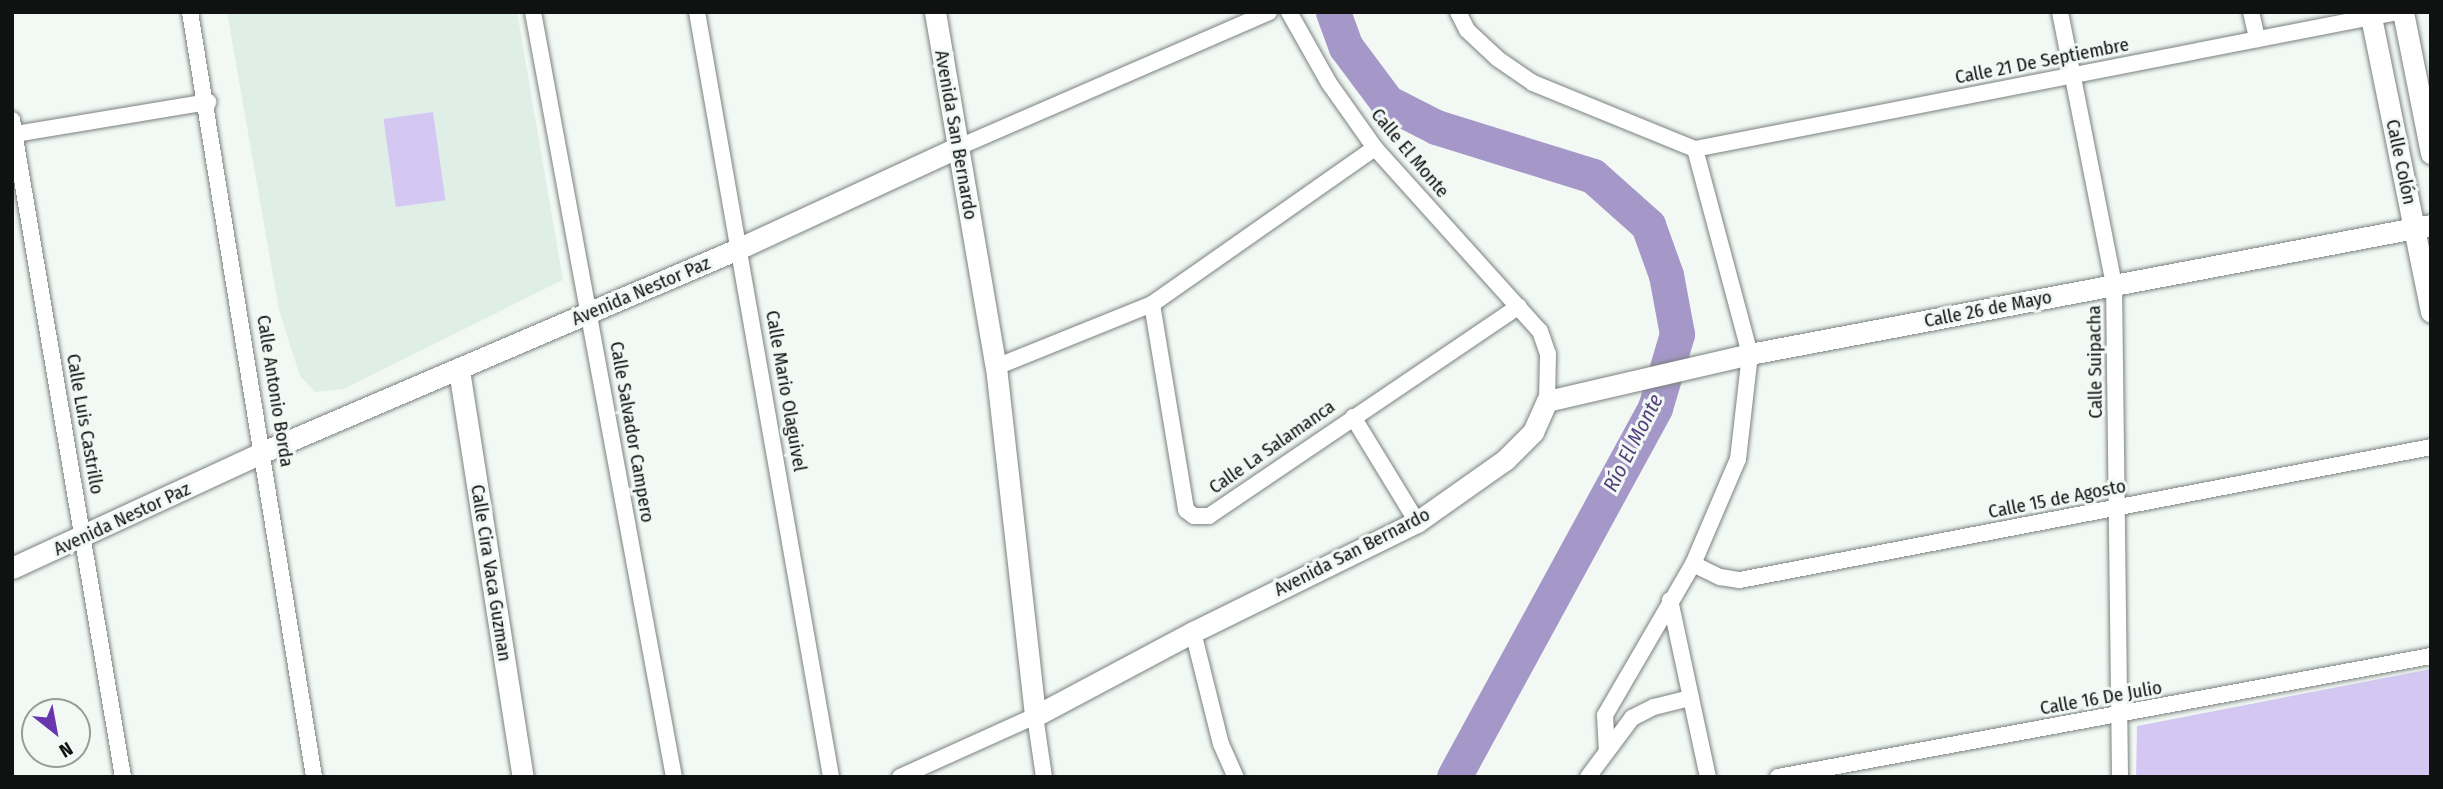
<!DOCTYPE html>
<meta charset="utf-8">
<style>
body{margin:0}
#map{position:relative;width:2443px;height:789px;overflow:hidden;background:#f2f9f5;font-family:"Fira Sans Condensed",sans-serif}
div>[style]{position:absolute}
.built>*{inset:0;background:#dfeee6}
.green>*{inset:0;background:#d4c8f3;transform-origin:0 0}
.river>*{height:35px;margin:-17.5px;padding:0 17.5px;transform-origin:17.5px;border-radius:17.5px;background:#a597c7}
.roads{filter:drop-shadow(0 0 2px #7b817e) drop-shadow(0 0 2px #7b817e)}
.minor>*{height:16px;margin:-8px;padding:0 8px;transform-origin:8px;border-radius:8px;background:#fff}
.tertiary>*{height:21px;margin:-10.5px;padding:0 10.5px;transform-origin:10.5px;border-radius:10.5px;background:#fff}
span{translate:-50% -50%;white-space:nowrap;text-align:center;line-height:1.15;-webkit-text-stroke:6px #f2f9f5;paint-order:stroke}
.street-label{font-size:19px;color:#101211}
.water-label{font-size:21px;color:#56417e;font-style:italic}
.frame{position:absolute;inset:0;border:14px solid #101211;pointer-events:none}
.north{position:absolute;left:21px;top:698px;width:70px;height:70px;box-sizing:border-box;background:#f2f9f5;border:2px solid #989d9a;border-radius:50%;rotate:149deg;font-size:19px;font-weight:700;line-height:28px;text-align:center;color:#101211}
.north::after{content:'';display:block;margin:auto;width:24px;height:32px;background:#6836ad;clip-path:polygon(50% 0,100% 100%,50% 72%,0 100%)}
</style>
<div id="map">
<div class="built">
<div style="clip-path:polygon(227px 12px,517px 12px,563px 280px,344px 389px,315px 392px,300px 376px,279px 310px)"></div>
</div>
<div class="green">
<div style="left:433px;top:112px;width:89px;height:50px;rotate:82deg"></div>
<div style="clip-path:polygon(2431px 669px,2431px 777px,2136px 777px,2137px 726px)"></div>
</div>
<div class="river">
<div style="left:1333px;top:12px;width:37px;rotate:70deg"></div>
<div style="left:1346px;top:47px;width:69px;rotate:53.3deg"></div>
<div style="left:1387px;top:102px;width:55px;rotate:27deg"></div>
<div style="left:1436px;top:127px;width:164px;rotate:17.3deg"></div>
<div style="left:1593px;top:176px;width:74px;rotate:41.7deg"></div>
<div style="left:1648px;top:225px;width:53px;rotate:70.2deg"></div>
<div style="left:1666px;top:275px;width:60px;rotate:79.4deg"></div>
<div style="left:1677px;top:334px;width:77px;rotate:106.6deg"></div>
<div style="left:1655px;top:408px;width:420px;rotate:118.6deg"></div>
</div>
<div class="roads">
<div class="minor">
<div style="left:190px;top:12px;width:775px;rotate:80.79deg"></div>
<div style="left:533px;top:12px;width:778px;rotate:79.56deg"></div>
<div style="left:697px;top:12px;width:777px;rotate:80.06deg"></div>
<div style="left:1289px;top:12px;width:81px;rotate:60.6deg"></div>
<div style="left:1329px;top:83px;width:80px;rotate:54.7deg"></div>
<div style="left:1375px;top:148px;width:246px;rotate:48deg"></div>
<div style="left:1540px;top:331px;width:24px;rotate:71deg"></div>
<div style="left:1548px;top:354px;width:47px;rotate:91.2deg"></div>
<div style="left:1458px;top:12px;width:20px;rotate:63deg"></div>
<div style="left:1467px;top:30px;width:42px;rotate:43.1deg"></div>
<div style="left:1498px;top:59px;width:42px;rotate:34.4deg"></div>
<div style="left:1533px;top:83px;width:175px;rotate:22.2deg"></div>
<div style="left:1695px;top:149px;width:212px;rotate:75deg"></div>
<div style="left:1750px;top:354px;width:106px;rotate:96.5deg"></div>
<div style="left:1738px;top:459px;width:114px;rotate:113.2deg"></div>
<div style="left:1693px;top:564px;width:175px;rotate:120.2deg"></div>
<div style="left:1605px;top:715px;width:35px;rotate:87deg"></div>
<div style="left:2060px;top:12px;width:278px;rotate:78.8deg"></div>
<div style="left:2114px;top:285px;width:492px;rotate:89.3deg"></div>
<div style="left:2251px;top:12px;width:28px;rotate:77deg"></div>
<div style="left:12px;top:120px;width:666px;rotate:80.41deg"></div>
<div style="left:15px;top:134px;width:196px;rotate:-9.4deg"></div>
<div style="left:959px;top:147px;width:338px;rotate:-23.5deg"></div>
<div style="left:1695px;top:149px;width:715px;rotate:-11.04deg"></div>
<div style="left:1152px;top:304px;width:209px;rotate:80.6deg"></div>
<div style="left:1186px;top:510px;width:10px;rotate:37deg"></div>
<div style="left:1194px;top:516px;width:15px"></div>
<div style="left:1209px;top:516px;width:374px;rotate:-34.1deg"></div>
<div style="left:996px;top:367px;width:168px;rotate:-22deg"></div>
<div style="left:1152px;top:304px;width:272px;rotate:-35deg"></div>
<div style="left:1353px;top:417px;width:123px;rotate:58.6deg"></div>
<div style="left:1693px;top:564px;width:30px;rotate:26deg"></div>
<div style="left:1720px;top:577px;width:20px;rotate:9deg"></div>
<div style="left:1740px;top:580px;width:704px;rotate:-10.89deg"></div>
<div style="left:1670px;top:600px;width:181px;rotate:77.9deg"></div>
<div style="left:1193px;top:632px;width:115px;rotate:76deg"></div>
<div style="left:1221px;top:744px;width:36px;rotate:66deg"></div>
<div style="left:900px;top:777px;width:148px;rotate:-24.3deg"></div>
<div style="left:1035px;top:716px;width:62px;rotate:81.6deg"></div>
<div style="left:1588px;top:777px;width:74px;rotate:-53.3deg"></div>
<div style="left:1632px;top:718px;width:25px;rotate:-27deg"></div>
<div style="left:1654px;top:707px;width:38px;rotate:-14deg"></div>
<div style="left:1778px;top:777px;width:664px;rotate:-10.5deg"></div>
</div>
<div class="tertiary">
<div style="left:935px;top:12px;width:360px;rotate:80.3deg"></div>
<div style="left:996px;top:367px;width:351px;rotate:83.6deg"></div>
<div style="left:1035px;top:716px;width:179px;rotate:-28deg"></div>
<div style="left:1193px;top:632px;width:250px;rotate:-26.2deg"></div>
<div style="left:1417px;top:522px;width:108px;rotate:-35.2deg"></div>
<div style="left:1505px;top:460px;width:40px;rotate:-45deg"></div>
<div style="left:1533px;top:432px;width:34px;rotate:-66deg"></div>
<div style="left:1547px;top:401px;width:208px;rotate:-13deg"></div>
<div style="left:1750px;top:354px;width:693px;rotate:-10.73deg"></div>
<div style="left:2370px;top:12px;width:306px;rotate:78.5deg"></div>
<div style="left:2403px;top:12px;width:144px;rotate:78.8deg"></div>
<div style="left:459px;top:370px;width:412px;rotate:81.1deg"></div>
<div style="left:12px;top:568px;width:277px;rotate:-24.8deg"></div>
<div style="left:263px;top:452px;width:519px;rotate:-23.16deg"></div>
<div style="left:740px;top:248px;width:241px;rotate:-24.8deg"></div>
</div>
</div>
<div class="street-label">
<span style="left:2042px;top:61px;rotate:-11deg">Calle 21 De Septiembre</span>
<span style="left:956px;top:135px;rotate:80deg">Avenida San Bernardo</span>
<span style="left:1410px;top:153px;rotate:50deg">Calle El Monte</span>
<span style="left:2401px;top:162px;rotate:78deg">Calle Colón</span>
<span style="left:641px;top:291px;rotate:-23deg">Avenida Nestor Paz</span>
<span style="left:1988px;top:309px;rotate:-11deg">Calle 26 de Mayo</span>
<span style="left:2095px;top:362px;rotate:-91deg">Calle Suipacha</span>
<span style="left:275px;top:391px;rotate:81deg">Calle Antonio Borda</span>
<span style="left:786px;top:391px;rotate:80deg">Calle Mario Olaguivel</span>
<span style="left:85px;top:424px;rotate:80deg">Calle Luis Castrillo</span>
<span style="left:632px;top:432px;rotate:80deg">Calle Salvador Campero</span>
<span style="left:1272px;top:447px;rotate:-35deg">Calle La Salamanca</span>
<span style="left:2057px;top:499px;rotate:-11deg">Calle 15 de Agosto</span>
<span style="left:122px;top:519px;rotate:-25deg">Avenida Nestor Paz</span>
<span style="left:1352px;top:552px;rotate:-27deg">Avenida San Bernardo</span>
<span style="left:491px;top:573px;rotate:81deg">Calle Cira Vaca Guzman</span>
<span style="left:2101px;top:698px;rotate:-10deg">Calle 16 De Julio</span>
</div>
<div class="water-label">
<span style="left:1633px;top:443px;rotate:-63deg">Río El Monte</span>
</div>
<div class="frame"></div>
<div class="north">N</div>
</div>
